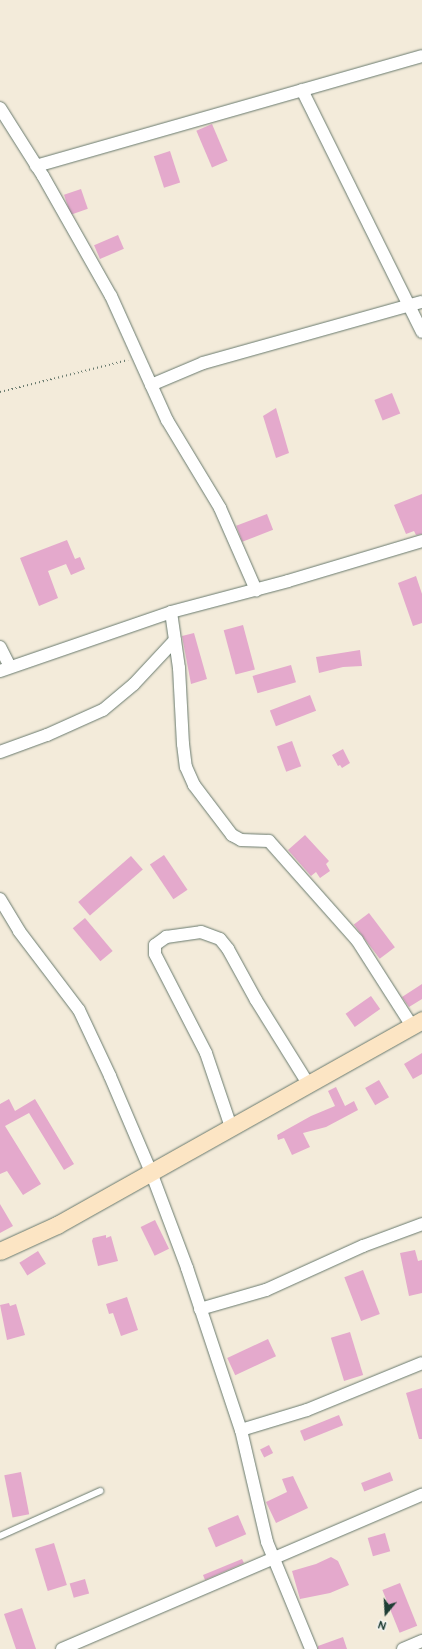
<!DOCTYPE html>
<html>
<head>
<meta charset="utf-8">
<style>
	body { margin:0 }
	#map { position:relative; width:422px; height:1649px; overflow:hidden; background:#f3ebda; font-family:"Balsamiq Sans",sans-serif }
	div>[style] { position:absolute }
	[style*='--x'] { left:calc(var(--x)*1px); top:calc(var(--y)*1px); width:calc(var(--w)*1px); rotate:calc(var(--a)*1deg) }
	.building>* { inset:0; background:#e4a9cc; transform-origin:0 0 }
	.path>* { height:2px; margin-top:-1px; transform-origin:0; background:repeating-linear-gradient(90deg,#697a6e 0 1px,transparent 0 4px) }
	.roads { filter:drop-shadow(0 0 1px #697a6e) drop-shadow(0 0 1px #697a6e) }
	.lane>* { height:6px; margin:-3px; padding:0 3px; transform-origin:3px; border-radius:3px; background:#fff }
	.street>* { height:12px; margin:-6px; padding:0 6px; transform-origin:6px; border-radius:6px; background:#fff }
	.secondary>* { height:17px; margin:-8.5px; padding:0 8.5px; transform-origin:8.5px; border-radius:8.5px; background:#fce5c4 }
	span { translate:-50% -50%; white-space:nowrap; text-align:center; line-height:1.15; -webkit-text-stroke:3px #f6f6f2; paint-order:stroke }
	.north { position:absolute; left:366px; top:1593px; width:40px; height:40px; -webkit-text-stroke:3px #f6f6f2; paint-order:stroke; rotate:198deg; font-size:11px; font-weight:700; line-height:16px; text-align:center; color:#1f3d34 }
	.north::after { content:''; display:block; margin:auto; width:14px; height:18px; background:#1f3d34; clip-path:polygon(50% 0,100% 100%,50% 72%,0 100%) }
</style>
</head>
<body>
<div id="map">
	<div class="building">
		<div style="left:212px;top:124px;width:40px;height:17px;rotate:67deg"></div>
		<div style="left:170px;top:151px;width:33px;height:17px;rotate:72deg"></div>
		<div style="left:81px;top:189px;width:21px;height:18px;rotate:71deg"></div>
		<div style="left:118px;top:235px;width:15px;height:26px;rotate:67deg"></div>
		<div style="left:392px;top:393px;width:22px;height:19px;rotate:68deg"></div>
		<div style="clip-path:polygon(276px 408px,289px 453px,276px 458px,263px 416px)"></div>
		<div style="clip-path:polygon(422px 494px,422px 534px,416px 535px,414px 531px,406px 534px,394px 505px)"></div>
		<div style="left:267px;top:514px;width:17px;height:33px;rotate:69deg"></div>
		<div style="clip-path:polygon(67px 540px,75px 559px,80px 557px,85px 569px,71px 575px,66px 564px,48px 571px,58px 598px,39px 606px,20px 558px)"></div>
		<div style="clip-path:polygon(416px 576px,422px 594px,422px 623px,413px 626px,398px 583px)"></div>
		<div style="left:243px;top:625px;width:46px;height:20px;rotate:75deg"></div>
		<div style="clip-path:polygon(194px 633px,207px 679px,191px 684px,182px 636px)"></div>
		<div style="clip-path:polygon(360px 650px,362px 666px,343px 667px,319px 673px,316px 657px)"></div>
		<div style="left:291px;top:665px;width:18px;height:40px;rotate:74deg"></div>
		<div style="left:310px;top:695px;width:17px;height:43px;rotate:69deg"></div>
		<div style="left:292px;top:741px;width:27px;height:16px;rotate:70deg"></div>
		<div style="clip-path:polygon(343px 749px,350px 763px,342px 768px,340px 765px,338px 766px,332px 755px)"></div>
		<div style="clip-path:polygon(305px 835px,329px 861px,326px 864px,330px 871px,320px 878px,316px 872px,311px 876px,288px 850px)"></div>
		<div style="left:164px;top:855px;width:42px;height:17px;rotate:56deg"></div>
		<div style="left:131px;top:856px;width:18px;height:70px;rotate:49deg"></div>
		<div style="left:369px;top:913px;width:43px;height:19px;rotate:53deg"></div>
		<div style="left:85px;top:918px;width:43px;height:16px;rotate:50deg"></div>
		<div style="clip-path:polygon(422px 984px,422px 999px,409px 1007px,402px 997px)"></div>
		<div style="left:371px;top:996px;width:16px;height:31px;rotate:55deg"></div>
		<div style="clip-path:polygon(422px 1053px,422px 1074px,413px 1079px,404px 1064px)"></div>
		<div style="left:379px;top:1080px;width:20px;height:16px;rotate:60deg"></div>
		<div style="clip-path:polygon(336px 1087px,345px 1106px,354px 1101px,358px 1110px,326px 1127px,303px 1133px,310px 1147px,292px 1155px,284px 1138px,278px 1140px,277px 1135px,311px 1116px,335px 1106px,328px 1091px)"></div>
		<div style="clip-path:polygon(9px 1099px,15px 1111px,35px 1099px,74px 1164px,64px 1170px,29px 1113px,5px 1126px,41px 1184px,23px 1195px,7px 1171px,0 1174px,0 1104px)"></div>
		<div style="clip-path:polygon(0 1204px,13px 1226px,0 1233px)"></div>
		<div style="left:155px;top:1220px;width:32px;height:16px;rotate:64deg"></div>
		<div style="clip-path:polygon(106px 1235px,106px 1238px,111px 1236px,118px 1261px,98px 1266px,92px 1241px,93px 1238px)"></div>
		<div style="clip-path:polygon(415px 1250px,418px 1261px,422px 1260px,422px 1293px,409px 1296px,400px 1253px)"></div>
		<div style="left:38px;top:1251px;width:15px;height:22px;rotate:58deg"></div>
		<div style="left:363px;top:1270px;width:47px;height:20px;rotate:69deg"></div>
		<div style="clip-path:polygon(127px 1297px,138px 1330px,121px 1336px,113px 1313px,109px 1314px,106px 1304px)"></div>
		<div style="clip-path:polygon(9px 1303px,10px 1306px,16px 1304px,25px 1335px,7px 1340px,0 1305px)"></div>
		<div style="left:350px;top:1332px;width:45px;height:20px;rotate:73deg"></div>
		<div style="left:268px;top:1339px;width:19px;height:45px;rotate:65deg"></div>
		<div style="clip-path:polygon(422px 1388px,422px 1439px,419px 1439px,406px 1393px)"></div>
		<div style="left:339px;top:1415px;width:11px;height:42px;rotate:68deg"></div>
		<div style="left:269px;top:1445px;width:9px;height:10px;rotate:63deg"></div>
		<div style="left:21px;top:1472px;width:43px;height:17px;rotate:79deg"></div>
		<div style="left:390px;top:1472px;width:9px;height:31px;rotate:69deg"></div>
		<div style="clip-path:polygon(293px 1476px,308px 1508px,276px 1523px,266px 1502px,287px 1492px,282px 1479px)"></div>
		<div style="left:238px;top:1515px;width:21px;height:33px;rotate:67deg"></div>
		<div style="left:385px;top:1533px;width:19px;height:18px;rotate:74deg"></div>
		<div style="left:54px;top:1543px;width:44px;height:20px;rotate:73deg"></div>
		<div style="clip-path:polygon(331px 1557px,338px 1561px,349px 1585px,330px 1593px,300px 1599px,292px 1571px,316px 1564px)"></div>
		<div style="clip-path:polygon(242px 1559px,244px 1563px,205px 1580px,203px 1575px)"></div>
		<div style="left:85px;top:1579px;width:15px;height:16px;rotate:74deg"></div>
		<div style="left:400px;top:1583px;width:46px;height:19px;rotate:68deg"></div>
		<div style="clip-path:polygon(22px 1608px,36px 1649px,16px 1649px,4px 1614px)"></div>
		<div style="clip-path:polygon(343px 1637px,347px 1649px,318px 1649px,318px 1646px)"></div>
	</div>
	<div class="path">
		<div style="--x:0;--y:392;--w:132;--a:-14"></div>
	</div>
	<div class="roads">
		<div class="lane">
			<div style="--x:0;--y:1536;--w:110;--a:-24.2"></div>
		</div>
		<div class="street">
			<div style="--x:302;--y:90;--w:270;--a:63.6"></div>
			<div style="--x:0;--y:108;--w:80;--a:57.7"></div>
			<div style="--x:43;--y:176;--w:138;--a:60.5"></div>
			<div style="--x:111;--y:296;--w:136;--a:65.7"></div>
			<div style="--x:167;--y:420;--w:103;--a:58.9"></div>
			<div style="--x:220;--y:508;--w:90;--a:66.3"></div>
			<div style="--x:36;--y:166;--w:401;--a:-15.9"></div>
			<div style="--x:151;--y:385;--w:56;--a:-22.9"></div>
			<div style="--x:203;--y:363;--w:227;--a:-15.6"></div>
			<div style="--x:171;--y:612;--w:57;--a:81.9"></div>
			<div style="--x:179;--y:668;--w:76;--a:87"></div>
			<div style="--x:183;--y:744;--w:23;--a:83"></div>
			<div style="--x:186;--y:767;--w:20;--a:66"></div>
			<div style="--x:194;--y:785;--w:63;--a:52.8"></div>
			<div style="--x:232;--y:835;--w:10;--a:29"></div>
			<div style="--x:241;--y:840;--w:28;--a:2"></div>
			<div style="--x:269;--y:841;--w:132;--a:48.4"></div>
			<div style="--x:357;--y:940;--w:102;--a:57.4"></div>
			<div style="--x:0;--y:647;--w:22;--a:63"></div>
			<div style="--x:0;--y:671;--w:181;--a:-19"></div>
			<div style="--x:171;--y:612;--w:121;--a:-14.8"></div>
			<div style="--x:288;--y:581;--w:140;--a:-16.6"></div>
			<div style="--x:0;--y:752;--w:50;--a:-19.9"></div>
			<div style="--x:47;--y:735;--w:61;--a:-24.1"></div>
			<div style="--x:103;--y:710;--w:40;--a:-40"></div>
			<div style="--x:134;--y:684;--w:60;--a:-47"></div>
			<div style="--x:0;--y:899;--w:37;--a:59"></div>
			<div style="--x:19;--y:931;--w:99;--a:52.8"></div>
			<div style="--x:79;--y:1010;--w:73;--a:64.8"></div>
			<div style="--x:110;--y:1076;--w:104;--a:66.9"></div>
			<div style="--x:151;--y:1172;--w:103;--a:69.4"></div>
			<div style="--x:187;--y:1268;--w:171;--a:71.6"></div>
			<div style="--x:241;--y:1430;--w:115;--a:76.9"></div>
			<div style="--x:267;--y:1542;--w:116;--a:67.6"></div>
			<div style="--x:231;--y:1127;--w:78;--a:-108.7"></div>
			<div style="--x:206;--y:1053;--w:111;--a:-117.3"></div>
			<div style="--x:155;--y:954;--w:9;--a:-90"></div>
			<div style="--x:155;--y:945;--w:14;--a:-36"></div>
			<div style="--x:166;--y:937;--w:35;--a:-8"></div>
			<div style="--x:201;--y:932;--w:20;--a:20"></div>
			<div style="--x:220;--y:939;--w:13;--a:51"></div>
			<div style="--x:228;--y:949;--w:58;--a:61.2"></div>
			<div style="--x:256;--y:1000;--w:100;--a:58.1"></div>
			<div style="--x:200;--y:1309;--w:69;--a:-16.1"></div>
			<div style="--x:266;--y:1290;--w:107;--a:-24.4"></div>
			<div style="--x:363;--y:1246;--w:63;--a:-20.4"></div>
			<div style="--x:241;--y:1430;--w:69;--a:-16.9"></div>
			<div style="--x:307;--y:1410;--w:124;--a:-22.2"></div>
			<div style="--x:62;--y:1649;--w:392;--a:-23.2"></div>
			<div style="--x:403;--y:1649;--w:21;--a:-23"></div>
		</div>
		<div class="secondary">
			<div style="--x:0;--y:1251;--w:63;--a:-24.5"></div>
			<div style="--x:57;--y:1225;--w:419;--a:-29.3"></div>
		</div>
	</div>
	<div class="north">N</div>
</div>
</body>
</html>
